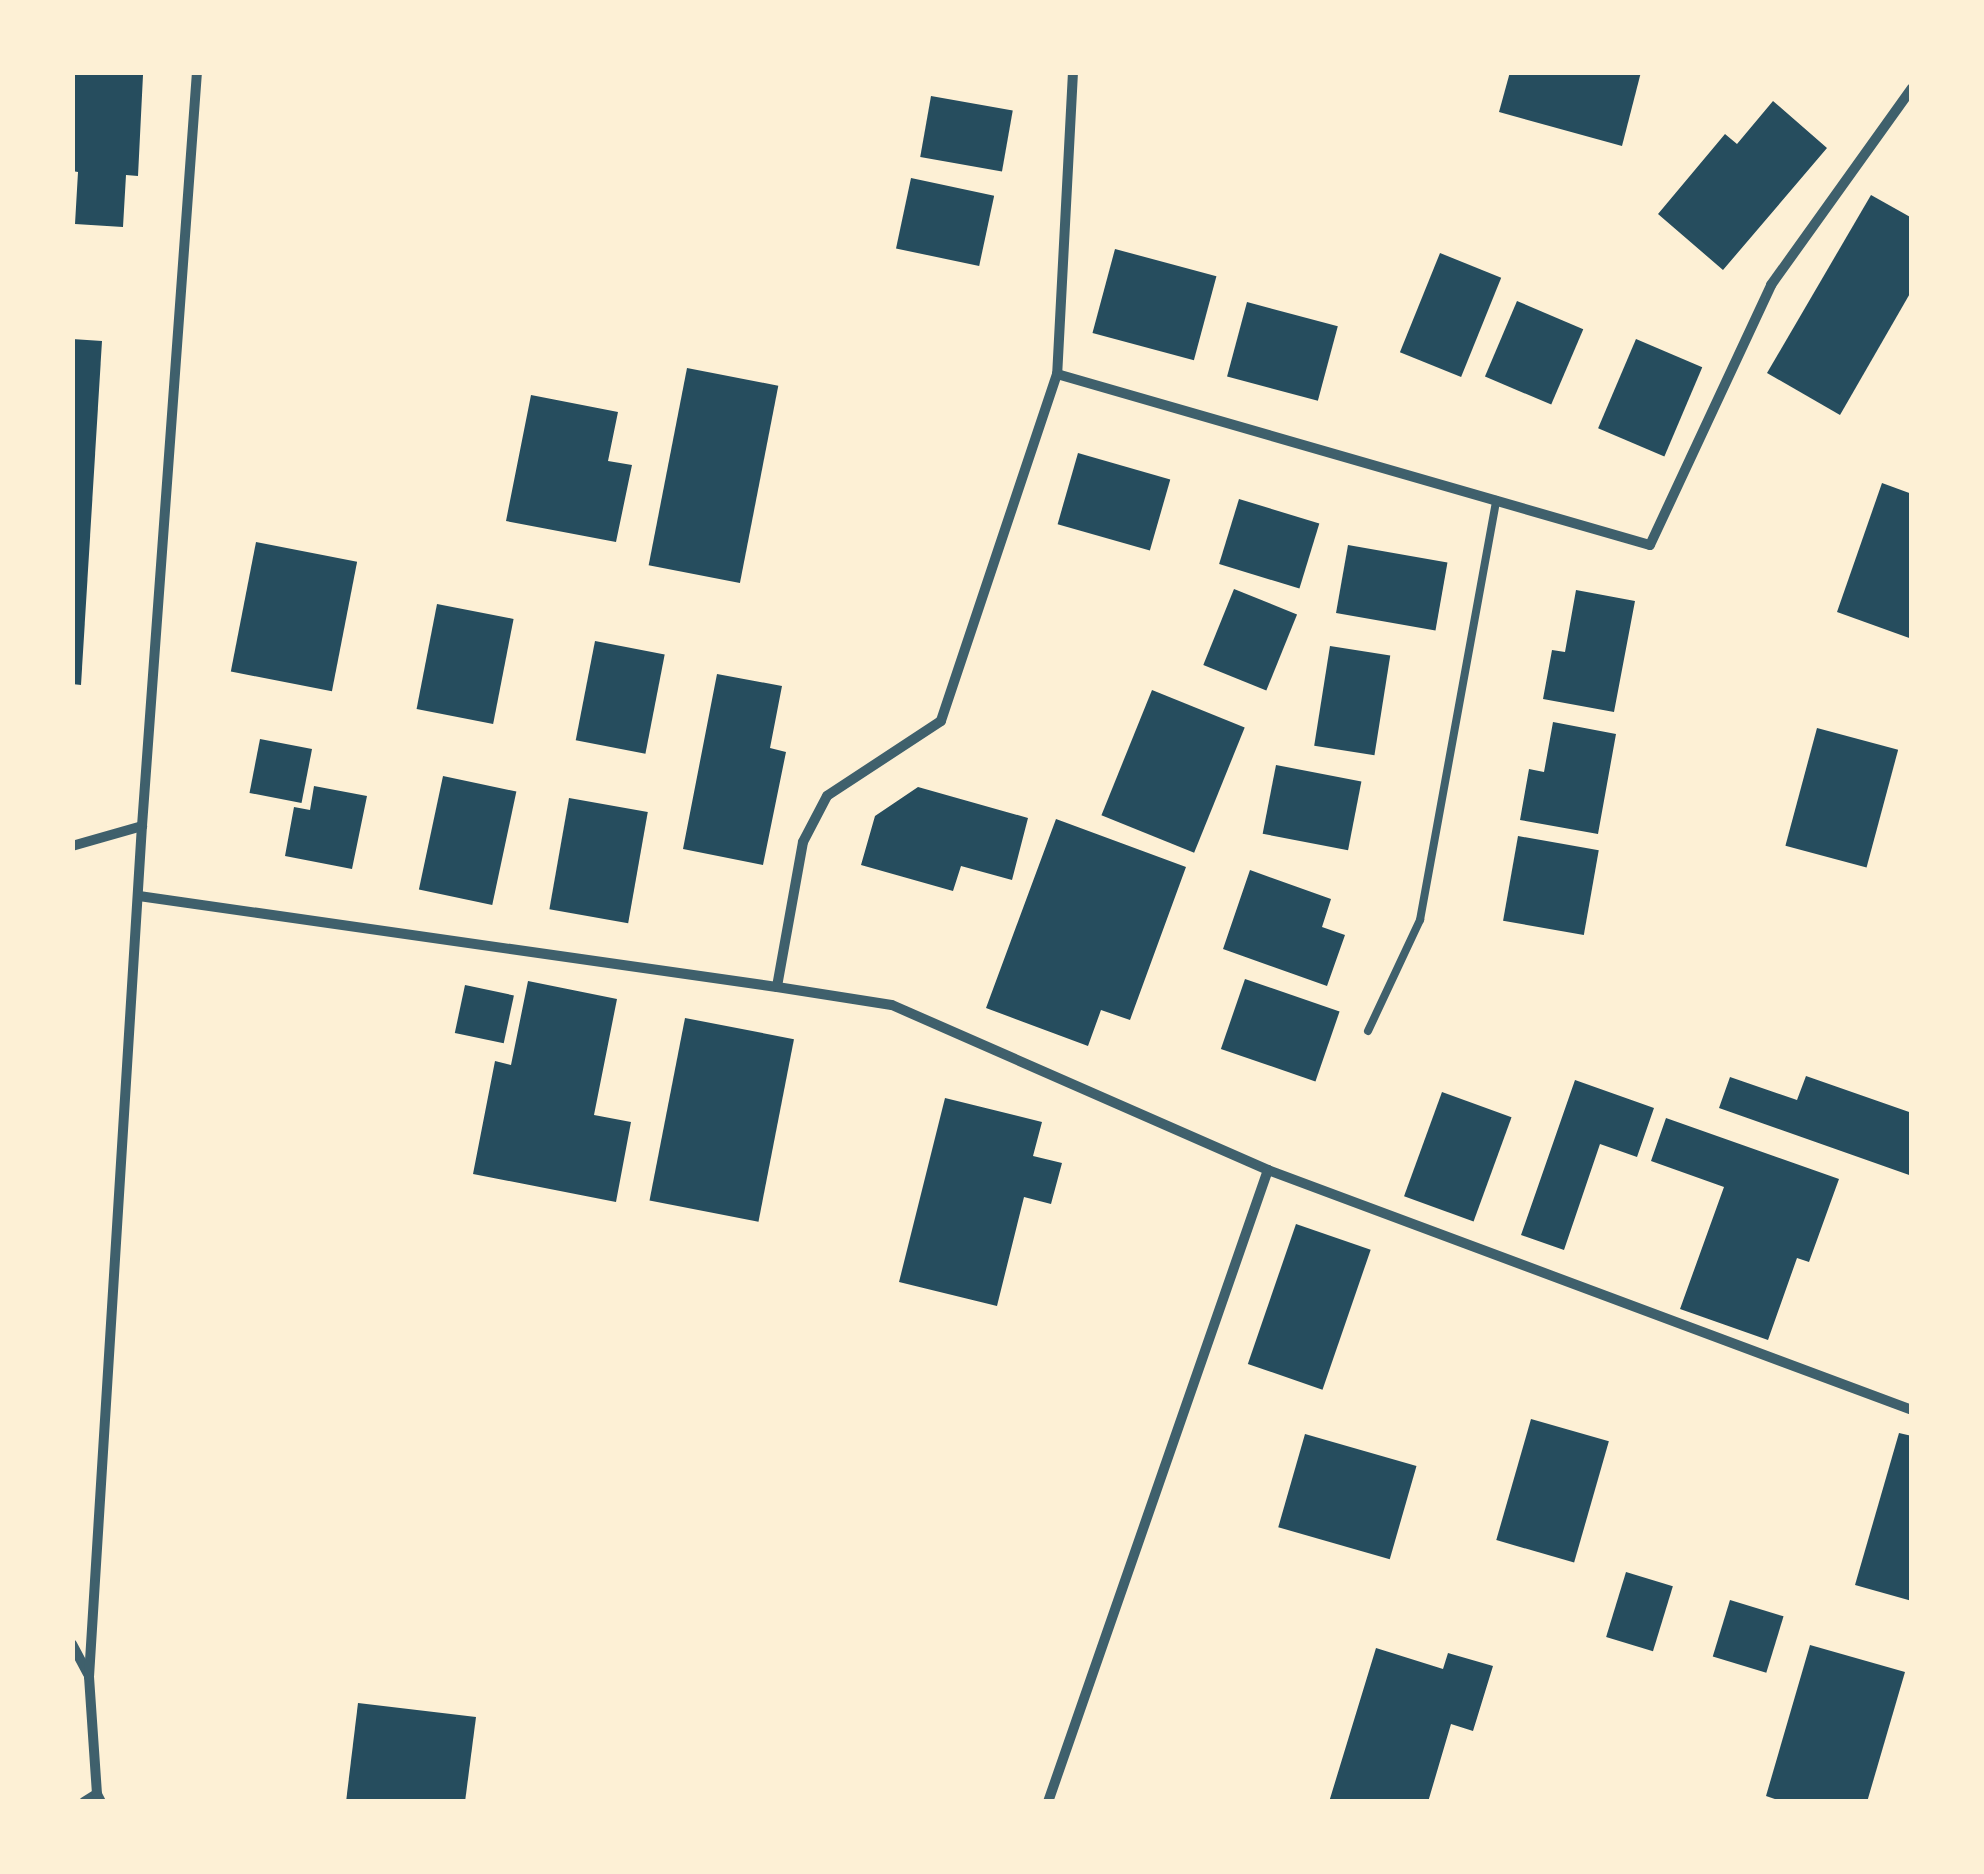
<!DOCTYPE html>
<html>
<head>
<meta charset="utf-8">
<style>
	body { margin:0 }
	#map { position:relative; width:1984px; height:1874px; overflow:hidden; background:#fdf0d5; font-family:"Fira Sans Condensed",sans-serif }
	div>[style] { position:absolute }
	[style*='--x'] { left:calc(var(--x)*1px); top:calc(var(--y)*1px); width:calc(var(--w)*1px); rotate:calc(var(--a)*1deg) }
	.building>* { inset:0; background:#264d5e; transform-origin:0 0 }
	.service>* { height:8px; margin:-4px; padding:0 4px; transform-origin:4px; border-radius:4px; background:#3f606c }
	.minor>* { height:10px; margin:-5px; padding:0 5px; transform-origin:5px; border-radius:5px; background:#3f606c }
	span { translate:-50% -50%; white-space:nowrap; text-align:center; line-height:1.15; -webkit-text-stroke:10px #fdf0d5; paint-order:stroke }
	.frame { position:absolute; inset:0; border:75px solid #fdf0d5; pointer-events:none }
</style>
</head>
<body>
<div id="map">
	<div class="building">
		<div style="clip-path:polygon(72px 72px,143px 75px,138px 176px,126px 175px,123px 227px,75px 224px,78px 172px,72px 171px)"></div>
		<div style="clip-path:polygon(1510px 72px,1641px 72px,1622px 146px,1499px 112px)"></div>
		<div style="left:931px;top:96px;width:83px;height:62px;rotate:10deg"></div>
		<div style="clip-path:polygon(1773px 101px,1827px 148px,1723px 270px,1658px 214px,1725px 134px,1737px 144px)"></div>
		<div style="left:911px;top:178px;width:85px;height:72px;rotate:12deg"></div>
		<div style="clip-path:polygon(1871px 195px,1912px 218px,1912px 290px,1840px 415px,1767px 373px)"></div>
		<div style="left:1115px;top:249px;width:105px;height:87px;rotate:15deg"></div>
		<div style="left:1440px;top:253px;width:66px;height:107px;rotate:22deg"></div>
		<div style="left:1517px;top:301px;width:72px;height:82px;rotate:23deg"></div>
		<div style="left:1247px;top:302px;width:94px;height:77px;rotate:15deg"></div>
		<div style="clip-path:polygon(72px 339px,102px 341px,81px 685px,72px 684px)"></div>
		<div style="left:1636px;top:339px;width:72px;height:97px;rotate:23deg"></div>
		<div style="left:687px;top:368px;width:93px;height:201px;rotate:11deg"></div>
		<div style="clip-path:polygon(531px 395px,618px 412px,608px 461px,632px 465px,616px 542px,506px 521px)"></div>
		<div style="left:1078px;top:453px;width:96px;height:74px;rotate:16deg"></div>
		<div style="clip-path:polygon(1882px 483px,1912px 494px,1912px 639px,1837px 612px)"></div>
		<div style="left:1239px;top:499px;width:84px;height:68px;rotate:17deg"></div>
		<div style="left:256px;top:542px;width:103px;height:132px;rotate:11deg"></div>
		<div style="left:1348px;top:545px;width:101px;height:69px;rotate:10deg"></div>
		<div style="left:1234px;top:589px;width:68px;height:82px;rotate:22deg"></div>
		<div style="clip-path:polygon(1576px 590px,1635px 601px,1614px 712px,1543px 699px,1552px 650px,1565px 652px)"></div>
		<div style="left:437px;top:604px;width:78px;height:107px;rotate:11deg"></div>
		<div style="left:595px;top:641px;width:71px;height:101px;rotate:11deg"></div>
		<div style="left:1330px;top:646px;width:61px;height:101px;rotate:9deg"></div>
		<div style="clip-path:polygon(717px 674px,782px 686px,770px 748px,786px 752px,763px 865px,683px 849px)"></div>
		<div style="left:1152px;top:690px;width:100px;height:135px;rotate:22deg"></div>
		<div style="clip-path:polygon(1553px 722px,1616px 734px,1598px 834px,1520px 820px,1529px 769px,1544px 772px)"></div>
		<div style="left:1817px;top:728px;width:84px;height:122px;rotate:15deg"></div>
		<div style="left:260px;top:739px;width:53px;height:55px;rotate:11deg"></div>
		<div style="left:1276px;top:765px;width:87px;height:70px;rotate:11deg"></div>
		<div style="left:443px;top:776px;width:75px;height:116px;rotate:12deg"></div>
		<div style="clip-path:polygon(314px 786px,367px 796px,352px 869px,285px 856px,294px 807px,310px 810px)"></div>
		<div style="clip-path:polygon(918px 787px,1028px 818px,1012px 880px,961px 866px,953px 891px,861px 865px,875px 816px)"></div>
		<div style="left:569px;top:798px;width:80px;height:113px;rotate:10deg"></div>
		<div style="clip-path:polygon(1056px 819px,1186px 867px,1130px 1020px,1101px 1010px,1088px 1046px,986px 1008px)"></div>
		<div style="left:1518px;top:836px;width:82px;height:86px;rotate:10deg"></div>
		<div style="clip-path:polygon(1250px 870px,1331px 899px,1322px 927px,1345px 935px,1327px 986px,1223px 949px)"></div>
		<div style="left:1245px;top:979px;width:100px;height:74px;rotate:19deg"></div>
		<div style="clip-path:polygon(528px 981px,617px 999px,594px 1115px,631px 1122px,616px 1202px,473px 1174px,495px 1061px,511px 1065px)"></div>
		<div style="left:465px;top:985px;width:50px;height:49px;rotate:12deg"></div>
		<div style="left:685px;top:1018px;width:111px;height:186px;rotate:11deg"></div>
		<div style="clip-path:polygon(1806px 1076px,1912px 1113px,1912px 1176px,1719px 1108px,1730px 1077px,1797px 1100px)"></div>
		<div style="clip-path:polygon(1575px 1080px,1654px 1108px,1637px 1157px,1600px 1144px,1564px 1250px,1521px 1235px)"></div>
		<div style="left:1442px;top:1092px;width:74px;height:111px;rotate:20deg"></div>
		<div style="clip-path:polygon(945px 1098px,1042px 1122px,1033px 1156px,1062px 1163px,1051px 1204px,1024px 1197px,997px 1306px,899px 1282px)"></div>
		<div style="clip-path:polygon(1666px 1118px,1839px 1179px,1809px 1262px,1797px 1258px,1768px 1340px,1680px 1309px,1724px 1187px,1651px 1161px)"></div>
		<div style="left:1296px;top:1224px;width:79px;height:148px;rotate:19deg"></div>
		<div style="left:1531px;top:1419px;width:81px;height:126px;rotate:16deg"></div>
		<div style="clip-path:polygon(1899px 1433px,1912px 1436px,1912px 1601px,1855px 1585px)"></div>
		<div style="left:1305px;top:1434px;width:116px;height:97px;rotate:16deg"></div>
		<div style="left:1626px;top:1572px;width:49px;height:68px;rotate:17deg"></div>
		<div style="left:1730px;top:1600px;width:56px;height:59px;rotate:17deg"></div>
		<div style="clip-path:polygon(1810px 1645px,1905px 1672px,1867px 1802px,1784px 1802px,1766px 1796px)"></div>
		<div style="clip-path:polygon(1376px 1648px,1443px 1669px,1448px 1653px,1493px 1666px,1473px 1731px,1451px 1724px,1428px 1802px,1329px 1802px)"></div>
		<div style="clip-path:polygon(358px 1703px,476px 1717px,465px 1802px,346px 1802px)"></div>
	</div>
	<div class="service">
		<div style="--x:1368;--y:1031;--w:123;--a:-64.9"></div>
		<div style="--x:1420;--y:920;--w:427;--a:-79.7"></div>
	</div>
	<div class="minor">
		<div style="--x:1073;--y:72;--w:302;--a:93"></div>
		<div style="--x:1057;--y:374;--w:366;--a:108.5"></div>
		<div style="--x:941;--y:721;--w:136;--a:146.7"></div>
		<div style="--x:827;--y:796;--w:52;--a:117.6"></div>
		<div style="--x:803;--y:842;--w:147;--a:100.2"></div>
		<div style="--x:777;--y:987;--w:116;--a:8.9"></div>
		<div style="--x:892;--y:1005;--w:411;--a:23.7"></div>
		<div style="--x:1268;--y:1170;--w:687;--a:20.44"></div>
		<div style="--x:1057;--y:374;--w:617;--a:16.09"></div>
		<div style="--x:1650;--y:545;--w:287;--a:-65"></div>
		<div style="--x:1771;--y:285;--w:242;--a:-54.4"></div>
		<div style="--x:72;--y:846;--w:73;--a:-15.9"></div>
		<div style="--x:139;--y:896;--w:644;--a:8.12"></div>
		<div style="--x:72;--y:1644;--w:34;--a:62"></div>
		<div style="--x:84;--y:1802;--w:15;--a:-32"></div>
		<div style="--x:101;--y:1802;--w:9;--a:-117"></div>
		<div style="--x:97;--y:1794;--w:117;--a:-93.9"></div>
		<div style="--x:89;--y:1677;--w:853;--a:-86.44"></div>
		<div style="--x:142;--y:826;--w:756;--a:-85.83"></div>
		<div style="--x:1048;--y:1802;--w:669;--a:-70.81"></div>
	</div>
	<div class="frame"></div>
</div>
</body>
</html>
